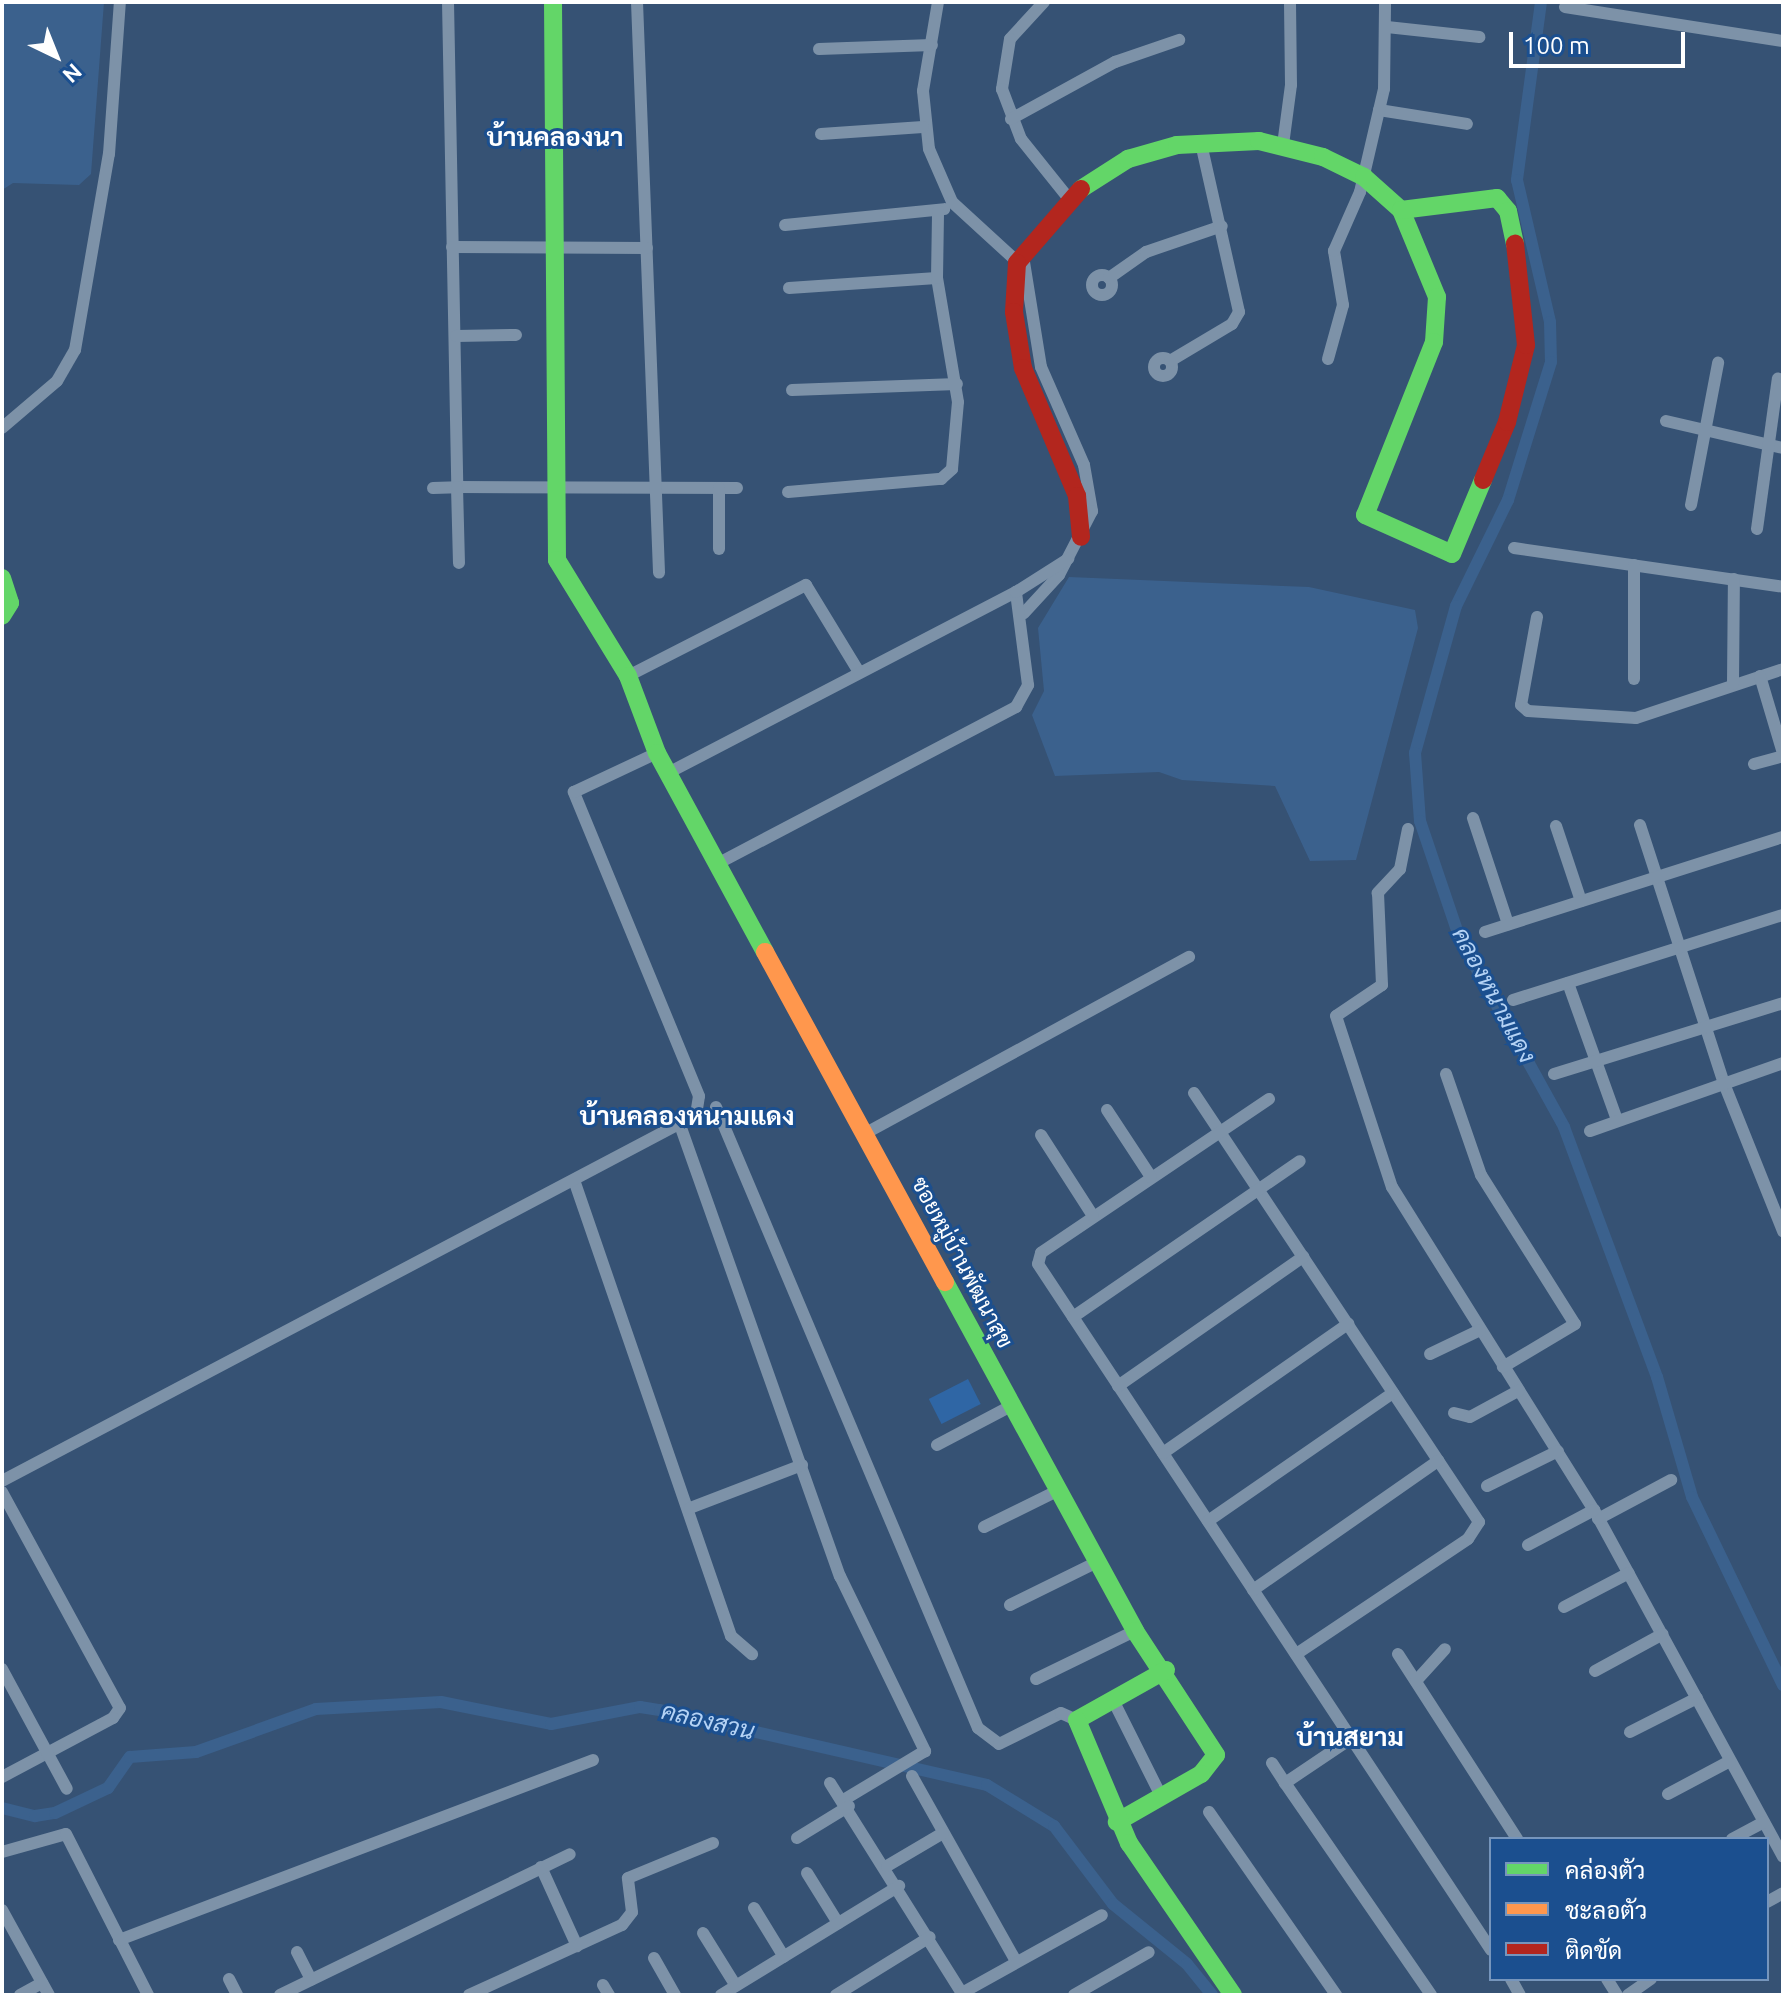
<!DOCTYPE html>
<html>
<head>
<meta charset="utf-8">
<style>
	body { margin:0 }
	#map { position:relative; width:1785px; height:1997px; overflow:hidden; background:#365274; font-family:Ubuntu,Sarabun,sans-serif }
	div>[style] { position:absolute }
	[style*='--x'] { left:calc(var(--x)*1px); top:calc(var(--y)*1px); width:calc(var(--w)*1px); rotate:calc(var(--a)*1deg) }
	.green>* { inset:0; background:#2f66a5; transform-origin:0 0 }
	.water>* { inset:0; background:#3b618d }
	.canal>* { height:12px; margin:-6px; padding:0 6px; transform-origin:6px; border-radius:6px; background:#3b618d }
	.street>* { height:12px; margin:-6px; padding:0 6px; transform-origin:6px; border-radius:6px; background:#7d92a8 }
	.street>.ring { margin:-6px; padding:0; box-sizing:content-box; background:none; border:12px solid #7d92a8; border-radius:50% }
	.fast>* { height:18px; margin:-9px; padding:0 9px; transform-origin:9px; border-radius:9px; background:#63d668 }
	.slow>* { height:18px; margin:-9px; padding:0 9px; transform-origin:9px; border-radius:9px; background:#ff974d }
	.jam>* { height:18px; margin:-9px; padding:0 9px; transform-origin:9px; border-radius:9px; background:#b3261e }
	span { translate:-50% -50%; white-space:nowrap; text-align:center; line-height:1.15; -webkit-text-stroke:6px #1b4f8f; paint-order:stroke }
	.street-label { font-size:22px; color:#fff }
	.water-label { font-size:24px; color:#b5d3f5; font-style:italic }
	.quarter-label { font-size:26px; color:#fff; font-weight:700 }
	.frame { position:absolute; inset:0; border:4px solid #fff; pointer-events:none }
	.legend { position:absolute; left:1489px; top:1837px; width:280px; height:144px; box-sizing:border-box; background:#1b4f8f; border:2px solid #7695bc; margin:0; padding:10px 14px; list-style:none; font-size:24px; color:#fff }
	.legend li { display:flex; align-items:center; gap:16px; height:40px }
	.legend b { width:40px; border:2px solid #7695bc }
	.north { position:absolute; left:16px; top:16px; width:80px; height:80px; -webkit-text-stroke:6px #1b4f8f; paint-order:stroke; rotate:137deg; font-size:22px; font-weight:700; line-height:32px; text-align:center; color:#fff }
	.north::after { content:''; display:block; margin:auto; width:28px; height:36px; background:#fff; clip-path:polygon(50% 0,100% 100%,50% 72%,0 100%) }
	.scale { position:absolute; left:1509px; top:32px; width:176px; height:36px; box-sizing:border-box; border:4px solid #fff; border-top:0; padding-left:10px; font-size:24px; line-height:28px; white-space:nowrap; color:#fff; -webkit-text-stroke:6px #1b4f8f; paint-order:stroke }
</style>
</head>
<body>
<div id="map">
	<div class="green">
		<div style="left:968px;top:1379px;width:28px;height:44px;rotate:63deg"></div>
	</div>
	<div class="water">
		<div style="clip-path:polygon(2px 2px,104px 2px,91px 174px,79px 185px,13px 183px,2px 190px)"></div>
		<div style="clip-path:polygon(1069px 577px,1309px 587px,1415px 610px,1418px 628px,1356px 860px,1310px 861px,1275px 786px,1182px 780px,1159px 772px,1055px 776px,1032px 715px,1044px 691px,1038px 628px)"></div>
	</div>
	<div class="canal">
		<div style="--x:1541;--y:2;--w:180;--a:97.7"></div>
		<div style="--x:1517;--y:180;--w:146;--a:76.9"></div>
		<div style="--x:1550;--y:322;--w:40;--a:88.6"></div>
		<div style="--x:1551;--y:362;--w:145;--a:107.3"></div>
		<div style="--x:1508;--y:500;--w:118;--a:116.1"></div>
		<div style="--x:1456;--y:606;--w:153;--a:105.6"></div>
		<div style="--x:1415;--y:753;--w:68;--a:85.8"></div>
		<div style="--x:1420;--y:821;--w:125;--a:71.3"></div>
		<div style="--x:1460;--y:939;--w:215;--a:61"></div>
		<div style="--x:1564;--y:1127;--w:267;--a:69.6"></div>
		<div style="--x:1657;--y:1377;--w:125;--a:73.7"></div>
		<div style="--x:1692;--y:1497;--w:209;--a:64.2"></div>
		<div style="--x:2;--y:1808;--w:34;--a:14"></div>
		<div style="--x:35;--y:1816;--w:20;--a:-9"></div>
		<div style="--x:55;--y:1813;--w:59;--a:-25.3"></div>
		<div style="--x:108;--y:1788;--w:38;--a:-55"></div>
		<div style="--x:130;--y:1757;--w:66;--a:-4.3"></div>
		<div style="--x:196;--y:1752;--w:127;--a:-19.7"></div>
		<div style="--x:316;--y:1709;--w:125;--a:-3.2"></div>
		<div style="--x:441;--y:1702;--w:112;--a:11.3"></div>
		<div style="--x:551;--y:1724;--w:91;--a:-10.8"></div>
		<div style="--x:640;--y:1707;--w:20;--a:9"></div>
		<div style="--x:660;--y:1710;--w:335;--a:12.9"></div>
		<div style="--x:987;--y:1785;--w:79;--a:31.5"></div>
		<div style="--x:1054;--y:1826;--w:98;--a:52.9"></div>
		<div style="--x:1113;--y:1904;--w:95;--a:39"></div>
		<div style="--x:1187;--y:1964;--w:40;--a:51"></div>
	</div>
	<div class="street">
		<div style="--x:448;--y:2;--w:485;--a:88.9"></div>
		<div style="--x:457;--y:487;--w:280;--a:0.2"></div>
		<div style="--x:637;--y:2;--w:571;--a:87.79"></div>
		<div style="--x:938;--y:2;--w:90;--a:99.6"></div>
		<div style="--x:923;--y:91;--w:58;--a:84.1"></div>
		<div style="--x:929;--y:149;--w:58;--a:66.5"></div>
		<div style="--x:952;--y:202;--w:96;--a:42.5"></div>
		<div style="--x:1044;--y:2;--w:50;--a:132.6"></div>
		<div style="--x:1010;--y:39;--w:51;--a:99.1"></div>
		<div style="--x:1002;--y:89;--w:53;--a:69.2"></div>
		<div style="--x:1021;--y:139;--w:77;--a:51.3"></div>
		<div style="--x:1565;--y:7;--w:221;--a:8.9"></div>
		<div style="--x:1387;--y:27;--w:93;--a:6.2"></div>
		<div style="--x:819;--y:49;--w:113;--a:-2"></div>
		<div style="--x:1379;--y:110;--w:89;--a:9"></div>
		<div style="--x:1011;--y:119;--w:119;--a:-28.7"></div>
		<div style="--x:1115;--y:62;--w:68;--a:-19"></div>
		<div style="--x:821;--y:134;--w:102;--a:-3.9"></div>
		<div style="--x:1283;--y:145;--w:61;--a:-82.4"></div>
		<div style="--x:1291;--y:85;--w:83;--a:-90.7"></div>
		<div style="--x:785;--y:225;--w:160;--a:-5.7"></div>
		<div style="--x:452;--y:247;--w:195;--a:0.3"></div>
		<div style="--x:1023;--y:256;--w:112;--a:80.8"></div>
		<div style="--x:1041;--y:367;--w:107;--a:66.3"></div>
		<div style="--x:1084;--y:465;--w:47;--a:80.1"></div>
		<div style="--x:1092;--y:511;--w:72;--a:117.3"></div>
		<div style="--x:1059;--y:575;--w:52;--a:132.6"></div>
		<div class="ring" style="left:1092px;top:275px;width:8px;height:8px"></div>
		<div style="--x:1109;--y:278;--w:45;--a:-35.1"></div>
		<div style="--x:1146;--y:252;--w:80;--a:-18.9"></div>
		<div style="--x:789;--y:288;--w:148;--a:-3.9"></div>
		<div style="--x:456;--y:336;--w:60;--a:-1"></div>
		<div class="ring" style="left:1154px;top:358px;width:6px;height:6px"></div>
		<div style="--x:1328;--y:359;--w:56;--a:-74.5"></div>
		<div style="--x:1343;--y:305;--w:55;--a:-99.5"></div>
		<div style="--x:1334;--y:251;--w:64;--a:-66.2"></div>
		<div style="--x:1360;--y:192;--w:106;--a:-76.9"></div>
		<div style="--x:1384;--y:89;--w:87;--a:-89.3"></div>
		<div style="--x:1170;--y:361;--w:72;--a:-30.8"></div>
		<div style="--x:1232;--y:324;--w:14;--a:-60"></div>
		<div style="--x:1239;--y:312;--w:173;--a:-102.7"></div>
		<div style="--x:792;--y:390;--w:165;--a:-2.1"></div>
		<div style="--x:1666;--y:421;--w:120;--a:13"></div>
		<div style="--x:2;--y:428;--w:72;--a:-40.5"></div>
		<div style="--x:57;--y:381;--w:36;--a:-60"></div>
		<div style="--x:75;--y:350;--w:199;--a:-80.2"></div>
		<div style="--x:109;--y:154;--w:152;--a:-85.9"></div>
		<div style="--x:433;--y:488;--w:24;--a:-2"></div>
		<div style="--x:457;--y:487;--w:76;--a:88.5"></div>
		<div style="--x:788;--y:492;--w:154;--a:-4.9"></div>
		<div style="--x:941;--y:479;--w:15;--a:-42"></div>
		<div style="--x:952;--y:469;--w:67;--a:-84.9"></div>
		<div style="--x:958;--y:402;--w:126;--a:-99.6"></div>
		<div style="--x:937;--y:278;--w:67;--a:-89.1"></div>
		<div style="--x:1691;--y:505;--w:145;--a:-79.2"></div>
		<div style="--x:1757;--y:529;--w:152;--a:-82.1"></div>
		<div style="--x:1514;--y:548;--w:272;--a:8.2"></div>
		<div style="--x:719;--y:549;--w:61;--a:-90"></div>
		<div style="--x:1634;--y:565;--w:114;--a:90"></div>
		<div style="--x:1537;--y:617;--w:89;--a:100.3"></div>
		<div style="--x:1521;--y:705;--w:9;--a:41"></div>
		<div style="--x:1528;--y:711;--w:108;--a:3.7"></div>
		<div style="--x:1636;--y:718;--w:155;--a:-18.4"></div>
		<div style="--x:628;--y:676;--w:200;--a:-27.1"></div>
		<div style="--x:806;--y:585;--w:102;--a:58.7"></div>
		<div style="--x:1760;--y:676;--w:80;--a:73.4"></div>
		<div style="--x:1733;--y:684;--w:105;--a:-89.5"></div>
		<div style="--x:1754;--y:764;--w:30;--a:-15"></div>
		<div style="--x:668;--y:773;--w:392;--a:-27.5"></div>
		<div style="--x:1473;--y:818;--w:112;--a:71.7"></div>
		<div style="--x:1640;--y:825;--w:269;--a:72"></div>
		<div style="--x:1723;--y:1081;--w:162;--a:68.2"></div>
		<div style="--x:1556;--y:826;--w:79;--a:71.6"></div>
		<div style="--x:1408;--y:829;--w:41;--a:101.3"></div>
		<div style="--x:1400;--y:869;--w:33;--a:133"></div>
		<div style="--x:1378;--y:893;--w:92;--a:87.5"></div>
		<div style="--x:1382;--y:985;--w:55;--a:146"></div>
		<div style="--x:1336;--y:1016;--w:180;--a:71.9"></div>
		<div style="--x:1392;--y:1187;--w:381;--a:58"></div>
		<div style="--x:1594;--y:1510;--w:395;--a:61.4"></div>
		<div style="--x:717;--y:864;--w:338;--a:-27.7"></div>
		<div style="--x:1016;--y:707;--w:25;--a:-61"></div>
		<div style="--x:1028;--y:685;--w:94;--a:-97.4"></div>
		<div style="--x:1016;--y:592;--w:62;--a:-32.4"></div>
		<div style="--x:1485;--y:932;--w:313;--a:-17.7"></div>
		<div style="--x:1568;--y:983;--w:145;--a:70.3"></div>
		<div style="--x:1513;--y:1000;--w:283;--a:-17.5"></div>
		<div style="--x:1446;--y:1074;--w:107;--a:70.9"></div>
		<div style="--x:1481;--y:1175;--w:176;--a:57.8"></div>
		<div style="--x:1575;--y:1324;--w:84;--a:149.2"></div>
		<div style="--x:1554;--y:1074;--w:240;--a:-17.2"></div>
		<div style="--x:1194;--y:1093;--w:515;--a:56.4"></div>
		<div style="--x:1479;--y:1522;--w:20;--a:123"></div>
		<div style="--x:1468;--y:1539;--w:207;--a:146.2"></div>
		<div style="--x:1269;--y:1099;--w:275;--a:146"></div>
		<div style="--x:1041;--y:1253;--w:11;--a:105"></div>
		<div style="--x:1038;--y:1264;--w:822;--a:56.56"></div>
		<div style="--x:716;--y:1107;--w:674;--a:67.13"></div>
		<div style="--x:978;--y:1728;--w:26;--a:37"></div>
		<div style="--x:999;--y:1744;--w:69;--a:-26.6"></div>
		<div style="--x:1061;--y:1713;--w:17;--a:24"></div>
		<div style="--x:1107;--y:1110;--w:80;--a:56.7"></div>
		<div style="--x:680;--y:1125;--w:479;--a:70.5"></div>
		<div style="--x:840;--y:1576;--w:195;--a:64.1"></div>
		<div style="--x:925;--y:1751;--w:93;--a:149"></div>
		<div style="--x:1590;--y:1131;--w:205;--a:-19.4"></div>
		<div style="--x:866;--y:1133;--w:368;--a:-28.6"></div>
		<div style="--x:1041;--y:1135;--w:96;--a:57.3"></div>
		<div style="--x:574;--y:1180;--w:482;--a:71"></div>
		<div style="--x:731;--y:1636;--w:28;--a:41"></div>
		<div style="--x:1073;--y:1317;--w:275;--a:-34.5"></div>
		<div style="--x:1430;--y:1354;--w:55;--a:-25.6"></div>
		<div style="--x:1118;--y:1386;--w:226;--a:-34.9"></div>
		<div style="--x:1454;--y:1413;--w:16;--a:14"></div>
		<div style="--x:1470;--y:1417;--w:55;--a:-28.4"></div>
		<div style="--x:937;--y:1445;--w:86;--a:-27.8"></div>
		<div style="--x:1163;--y:1453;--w:226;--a:-34.9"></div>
		<div style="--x:2;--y:1481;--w:785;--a:-27.81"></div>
		<div style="--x:696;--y:1115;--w:19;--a:-81"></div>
		<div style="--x:699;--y:1096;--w:329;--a:-112.4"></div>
		<div style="--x:574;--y:792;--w:92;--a:-25.2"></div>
		<div style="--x:1487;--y:1486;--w:79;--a:-26.2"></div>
		<div style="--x:2;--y:1492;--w:246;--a:61.4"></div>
		<div style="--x:120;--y:1708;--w:12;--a:125"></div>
		<div style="--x:113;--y:1718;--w:126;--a:152"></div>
		<div style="--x:690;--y:1508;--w:120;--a:-21"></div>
		<div style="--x:1598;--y:1519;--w:83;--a:-28.1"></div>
		<div style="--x:1208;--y:1521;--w:225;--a:-34.7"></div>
		<div style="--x:984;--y:1527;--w:84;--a:-26.3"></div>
		<div style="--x:1528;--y:1545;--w:75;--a:-27.9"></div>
		<div style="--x:1253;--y:1590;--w:226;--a:-34.9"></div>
		<div style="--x:1010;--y:1605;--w:97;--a:-26.3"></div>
		<div style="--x:1564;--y:1607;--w:73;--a:-27.6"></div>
		<div style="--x:1398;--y:1654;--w:220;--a:57.2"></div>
		<div style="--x:2;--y:1669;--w:136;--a:61.6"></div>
		<div style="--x:1595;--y:1671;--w:77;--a:-28.6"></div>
		<div style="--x:1036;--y:1679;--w:110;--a:-25.9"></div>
		<div style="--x:1416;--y:1681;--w:43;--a:-47.8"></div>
		<div style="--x:1113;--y:1700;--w:110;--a:63.4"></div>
		<div style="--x:1630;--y:1732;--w:75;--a:-26.9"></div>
		<div style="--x:1352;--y:1738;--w:81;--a:146.1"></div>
		<div style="--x:1285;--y:1783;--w:257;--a:55.4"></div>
		<div style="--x:1272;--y:1763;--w:24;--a:57"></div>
		<div style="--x:912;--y:1776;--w:212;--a:60.7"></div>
		<div style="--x:830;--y:1783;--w:250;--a:57.9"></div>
		<div style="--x:1668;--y:1794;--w:70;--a:-28"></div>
		<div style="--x:1209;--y:1812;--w:223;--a:55.2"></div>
		<div style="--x:797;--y:1838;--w:61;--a:-31.6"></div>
		<div style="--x:1732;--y:1839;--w:36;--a:-28"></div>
		<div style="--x:2;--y:1852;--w:66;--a:-15.7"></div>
		<div style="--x:66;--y:1834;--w:181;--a:63"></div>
		<div style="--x:887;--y:1866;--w:65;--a:-30.5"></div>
		<div style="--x:541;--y:1867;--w:87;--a:65.5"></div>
		<div style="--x:807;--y:1873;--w:59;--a:58.2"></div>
		<div style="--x:1767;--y:1902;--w:18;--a:-29"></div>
		<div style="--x:754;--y:1908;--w:57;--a:58.5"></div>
		<div style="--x:2;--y:1910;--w:97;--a:61.1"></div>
		<div style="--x:703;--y:1933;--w:62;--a:58.1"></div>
		<div style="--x:119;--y:1940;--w:507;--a:-20.79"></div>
		<div style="--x:297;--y:1952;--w:31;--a:63"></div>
		<div style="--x:654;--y:1958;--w:43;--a:60.4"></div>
		<div style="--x:229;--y:1979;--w:18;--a:63"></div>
		<div style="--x:1511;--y:1979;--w:18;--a:61"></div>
		<div style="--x:1607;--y:1979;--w:19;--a:58"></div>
		<div style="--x:603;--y:1985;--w:12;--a:59"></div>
		<div style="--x:962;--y:1993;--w:160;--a:-29.1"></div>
		<div style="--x:20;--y:1995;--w:25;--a:-29"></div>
		<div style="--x:280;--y:1995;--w:322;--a:-25.9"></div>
		<div style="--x:469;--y:1995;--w:168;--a:-24.6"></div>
		<div style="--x:622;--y:1925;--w:16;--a:-52"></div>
		<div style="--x:632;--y:1912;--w:34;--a:-97"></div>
		<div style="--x:628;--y:1878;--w:92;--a:-22.4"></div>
		<div style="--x:721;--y:1995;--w:209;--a:-31.5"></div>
		<div style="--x:836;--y:1995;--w:110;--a:-31.7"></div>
		<div style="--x:1074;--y:1995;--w:86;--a:-29.8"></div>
		<div style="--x:1628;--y:1995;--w:28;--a:-35"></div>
	</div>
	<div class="fast">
		<div style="--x:553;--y:2;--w:558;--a:89.59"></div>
		<div style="--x:557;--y:560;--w:136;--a:58.5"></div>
		<div style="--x:628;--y:676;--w:82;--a:69.4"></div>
		<div style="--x:657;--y:753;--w:226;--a:61.5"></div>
		<div style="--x:1081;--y:189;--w:56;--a:-32.6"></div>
		<div style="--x:1128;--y:159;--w:51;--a:-15.9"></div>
		<div style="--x:1177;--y:145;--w:82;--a:-2.8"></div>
		<div style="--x:1259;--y:141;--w:66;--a:14"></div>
		<div style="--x:1323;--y:157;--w:46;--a:26"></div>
		<div style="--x:1364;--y:177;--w:50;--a:41.7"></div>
		<div style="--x:1401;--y:210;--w:94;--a:67.5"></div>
		<div style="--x:1437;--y:297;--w:45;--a:93.8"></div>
		<div style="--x:1434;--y:342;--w:186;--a:111.7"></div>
		<div style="--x:1365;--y:515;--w:95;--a:24.1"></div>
		<div style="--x:1452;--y:554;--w:80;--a:-67.3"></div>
		<div style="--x:1401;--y:210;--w:97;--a:-7.1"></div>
		<div style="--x:1497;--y:198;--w:17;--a:50"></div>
		<div style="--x:1508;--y:211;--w:34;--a:78"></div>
		<div style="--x:2;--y:578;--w:26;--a:72"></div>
		<div style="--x:10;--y:603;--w:15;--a:122"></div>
		<div style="--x:945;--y:1282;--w:397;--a:61.4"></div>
		<div style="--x:1135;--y:1631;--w:148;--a:56.8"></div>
		<div style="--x:1216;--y:1755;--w:24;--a:128"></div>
		<div style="--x:1201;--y:1774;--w:97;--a:150.3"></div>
		<div style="--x:1166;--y:1670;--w:102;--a:150.7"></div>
		<div style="--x:1077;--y:1720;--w:134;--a:67.1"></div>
		<div style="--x:1129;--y:1843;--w:184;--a:55.6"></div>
	</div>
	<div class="slow">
		<div style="--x:765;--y:952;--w:376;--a:61.4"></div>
	</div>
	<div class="jam">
		<div style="--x:1081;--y:189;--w:98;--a:130.9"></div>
		<div style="--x:1017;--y:263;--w:49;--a:93.5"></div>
		<div style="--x:1014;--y:312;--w:57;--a:80.9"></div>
		<div style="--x:1023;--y:368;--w:139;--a:67.1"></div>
		<div style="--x:1077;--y:496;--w:41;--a:84.4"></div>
		<div style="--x:1483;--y:480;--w:63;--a:-67.5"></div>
		<div style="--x:1507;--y:422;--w:79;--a:-76.1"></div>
		<div style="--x:1526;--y:345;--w:102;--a:-96.2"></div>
	</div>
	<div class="street-label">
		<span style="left:963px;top:1262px;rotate:62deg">ซอยหมู่บ้านพัฒนาสุข</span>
	</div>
	<div class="water-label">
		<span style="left:1494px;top:995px;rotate:62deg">คลองหนามแดง</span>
		<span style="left:708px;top:1721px;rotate:13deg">คลองสวน</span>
	</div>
	<div class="quarter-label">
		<span style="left:555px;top:137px">บ้านคลองนา</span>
		<span style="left:687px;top:1116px">บ้านคลองหนามแดง</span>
		<span style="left:1350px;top:1737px">บ้านสยาม</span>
	</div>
	<div class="frame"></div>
	<ul class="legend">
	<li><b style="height:10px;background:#63d668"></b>คล่องตัว</li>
	<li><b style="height:10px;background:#ff974d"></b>ชะลอตัว</li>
	<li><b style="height:10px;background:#b3261e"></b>ติดขัด</li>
	</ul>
	<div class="north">N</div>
	<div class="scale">100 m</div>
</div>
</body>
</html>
